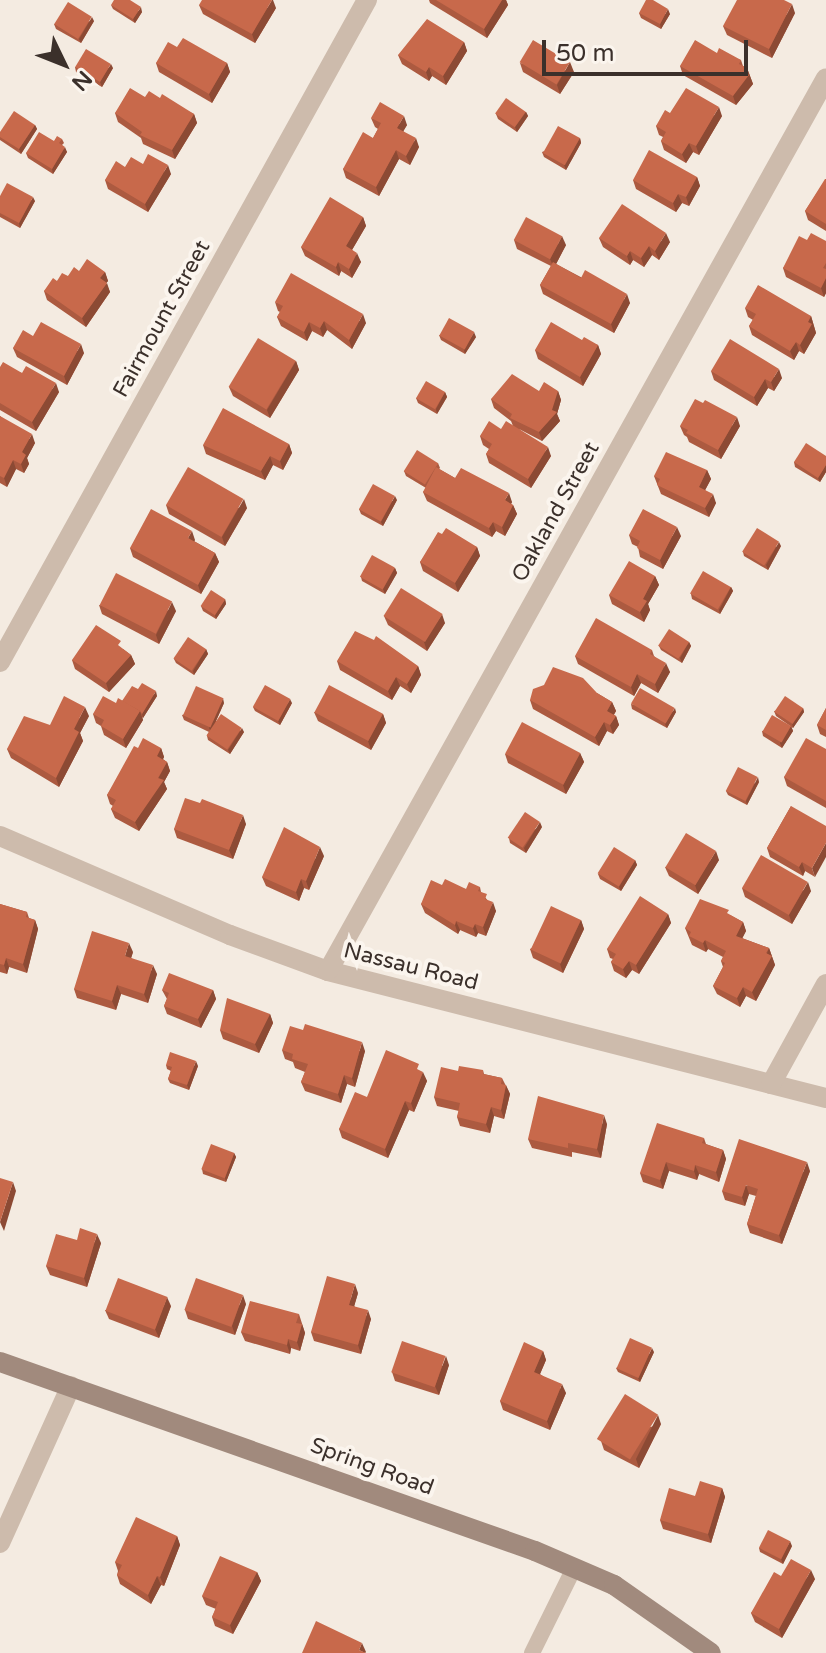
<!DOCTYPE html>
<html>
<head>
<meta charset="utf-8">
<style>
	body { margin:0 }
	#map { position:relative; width:826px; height:1653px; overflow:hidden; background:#f4ebe1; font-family:"Varela Round",sans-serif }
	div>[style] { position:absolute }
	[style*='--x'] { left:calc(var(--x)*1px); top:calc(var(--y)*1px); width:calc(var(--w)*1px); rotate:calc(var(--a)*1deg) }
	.lane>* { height:16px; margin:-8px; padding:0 8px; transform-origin:8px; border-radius:8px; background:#cdbbac }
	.street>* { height:20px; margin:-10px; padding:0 10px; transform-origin:10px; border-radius:10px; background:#cdbbac }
	.secondary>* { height:20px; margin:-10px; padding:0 10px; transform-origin:10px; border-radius:10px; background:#a18a7d }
	.wall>* { inset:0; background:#ac5a40 }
	.shaded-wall>* { inset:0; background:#8c4a34 }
	.building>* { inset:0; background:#c8694b; transform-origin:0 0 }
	span { translate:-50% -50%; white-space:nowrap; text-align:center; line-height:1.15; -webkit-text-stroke:8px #fbf5ee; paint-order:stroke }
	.street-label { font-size:22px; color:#3b302b }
	.north { position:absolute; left:24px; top:24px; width:80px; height:80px; -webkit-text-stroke:6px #fbf5ee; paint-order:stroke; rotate:133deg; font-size:22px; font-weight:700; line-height:32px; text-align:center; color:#3b302b }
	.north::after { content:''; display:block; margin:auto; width:28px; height:36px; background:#3b302b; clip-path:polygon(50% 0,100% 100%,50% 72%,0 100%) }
	.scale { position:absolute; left:542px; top:40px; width:206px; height:36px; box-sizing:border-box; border:4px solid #3b302b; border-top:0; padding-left:10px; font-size:24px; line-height:28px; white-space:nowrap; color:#3b302b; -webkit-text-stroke:6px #fbf5ee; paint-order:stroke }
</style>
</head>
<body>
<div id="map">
	<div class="lane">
		<div style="--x:532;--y:1653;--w:95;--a:-63.7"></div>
	</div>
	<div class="street">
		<div style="--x:0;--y:662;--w:757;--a:-61"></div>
		<div style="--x:0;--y:836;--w:250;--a:23.3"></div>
		<div style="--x:230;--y:935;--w:104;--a:20.2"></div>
		<div style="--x:328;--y:971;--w:514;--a:14.31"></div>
		<div style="--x:328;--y:971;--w:1022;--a:-60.85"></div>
		<div style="--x:771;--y:1084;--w:114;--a:-61.2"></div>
		<div style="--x:0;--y:1543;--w:172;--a:-65.7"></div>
	</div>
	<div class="secondary">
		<div style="--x:0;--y:1362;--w:567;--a:19.46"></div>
		<div style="--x:535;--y:1551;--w:86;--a:23.3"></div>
		<div style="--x:614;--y:1585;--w:118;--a:35"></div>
	</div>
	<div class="wall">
		<div style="clip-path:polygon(429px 0,506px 0,508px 5px,487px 38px,430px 3px)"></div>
		<div style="clip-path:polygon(111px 5px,142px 12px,135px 23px,113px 9px)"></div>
		<div style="clip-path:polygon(199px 5px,276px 8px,255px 43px,203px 14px)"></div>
		<div style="clip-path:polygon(639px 13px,670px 14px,661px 29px,641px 18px)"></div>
		<div style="clip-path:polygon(795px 13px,772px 58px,727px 35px,723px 26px)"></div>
		<div style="clip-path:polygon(94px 21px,81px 43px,56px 29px,54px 24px)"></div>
		<div style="clip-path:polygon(464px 42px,467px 51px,446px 85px,432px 76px,429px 81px,402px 64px,398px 55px)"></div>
		<div style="clip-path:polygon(177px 47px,227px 63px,230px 72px,212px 103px,159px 72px,156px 63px)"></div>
		<div style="clip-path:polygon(717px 53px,741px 60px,743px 66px,747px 68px,753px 84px,736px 105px,683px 75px,680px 66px)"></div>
		<div style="clip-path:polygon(520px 63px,574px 72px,560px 94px,523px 72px)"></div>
		<div style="clip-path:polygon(75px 67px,113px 68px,102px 87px,76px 72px)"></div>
		<div style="clip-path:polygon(145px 97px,160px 98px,194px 114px,197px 123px,175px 159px,143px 144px,141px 138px,118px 122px,115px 113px)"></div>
		<div style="clip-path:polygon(526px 112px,528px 116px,517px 132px,498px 119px,496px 114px)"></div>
		<div style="clip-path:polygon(670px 113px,722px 116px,699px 155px,693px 152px,686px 163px,664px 150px,661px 141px,663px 137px,659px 135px,656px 126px)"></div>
		<div style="clip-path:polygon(371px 118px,407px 125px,403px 131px,419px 147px,410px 165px,399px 159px,379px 196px,346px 178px,343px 169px,373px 138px,378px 129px,375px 127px)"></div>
		<div style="clip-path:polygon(35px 125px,37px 129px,21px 154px,0 140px,0 132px)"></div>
		<div style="clip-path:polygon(580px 138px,581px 143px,566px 170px,544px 157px,542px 152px)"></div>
		<div style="clip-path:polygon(62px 139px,64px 143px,62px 145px,67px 152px,53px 174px,28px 158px,26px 153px,54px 141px)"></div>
		<div style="clip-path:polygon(143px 164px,171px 174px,148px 212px,108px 189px,105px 180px,125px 167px)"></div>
		<div style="clip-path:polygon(697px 177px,700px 186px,689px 206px,682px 203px,676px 212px,636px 189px,633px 180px)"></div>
		<div style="clip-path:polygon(826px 179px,826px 231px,808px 220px,805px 211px)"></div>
		<div style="clip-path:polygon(0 196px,35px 201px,20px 228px,0 217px)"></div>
		<div style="clip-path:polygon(363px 217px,366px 226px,352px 250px,361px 262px,352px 278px,341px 271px,339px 276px,305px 256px,301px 247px)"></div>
		<div style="clip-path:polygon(599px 238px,670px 242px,659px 260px,652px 255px,644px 267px,633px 260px,630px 265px,603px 247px)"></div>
		<div style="clip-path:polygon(514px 240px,566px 245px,556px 264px,630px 303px,614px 333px,543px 294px,540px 285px,551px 266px,517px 249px)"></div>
		<div style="clip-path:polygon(807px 240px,826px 241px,826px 293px,824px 297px,786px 277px,783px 268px)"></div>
		<div style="clip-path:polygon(79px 271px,105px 272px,108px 281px,106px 283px,110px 292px,86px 327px,47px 300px,44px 291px,57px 281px)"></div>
		<div style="clip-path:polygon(275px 302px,366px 323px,352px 349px,327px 330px,323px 337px,312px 331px,307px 341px,281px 326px,277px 317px,280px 312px,278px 311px)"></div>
		<div style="clip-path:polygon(745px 308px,811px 316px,816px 333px,804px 354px,799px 351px,794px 360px,752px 335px,749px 326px,753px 320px,748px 317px)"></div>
		<div style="clip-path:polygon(439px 335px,476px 337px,465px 354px,441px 340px)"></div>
		<div style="clip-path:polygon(33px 336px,84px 353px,67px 385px,17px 357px,13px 348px)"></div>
		<div style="clip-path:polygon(582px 340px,598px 345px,601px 354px,583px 386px,538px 359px,535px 350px)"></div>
		<div style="clip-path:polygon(296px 361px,299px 370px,270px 418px,233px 396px,229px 387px)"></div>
		<div style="clip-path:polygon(0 367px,22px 373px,59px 392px,36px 431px,0 410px)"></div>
		<div style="clip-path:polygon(711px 371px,782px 378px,774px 391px,768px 388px,757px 406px,714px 380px)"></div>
		<div style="clip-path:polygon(539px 391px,558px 391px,561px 400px,557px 414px,560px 421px,542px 441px,519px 429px,551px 456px,531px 488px,489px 463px,486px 454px,489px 449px,483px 445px,480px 436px,513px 426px,511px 421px,494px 408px,491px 399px)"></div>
		<div style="clip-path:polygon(445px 392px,447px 397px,437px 414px,418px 403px,416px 398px)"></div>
		<div style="clip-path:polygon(0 416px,35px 443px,27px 458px,29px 464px,24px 473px,16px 469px,7px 487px,0 483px)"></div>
		<div style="clip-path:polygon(680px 426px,740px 426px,721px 459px,689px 442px,687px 437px,684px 435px)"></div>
		<div style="clip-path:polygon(289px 444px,292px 453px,283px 470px,273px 465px,265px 480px,206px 454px,203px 445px)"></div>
		<div style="clip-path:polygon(826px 456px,826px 472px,820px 482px,795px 467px,794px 462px)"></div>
		<div style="clip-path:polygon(438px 463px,440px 468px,439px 469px,455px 478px,512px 502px,511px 504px,513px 505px,517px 514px,505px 536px,496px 531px,492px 537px,427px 501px,423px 492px,426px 488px,406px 476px,404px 471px)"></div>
		<div style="clip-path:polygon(707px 470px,711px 479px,705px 490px,716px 503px,709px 517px,661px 494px,654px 476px)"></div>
		<div style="clip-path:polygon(397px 500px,383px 526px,361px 514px,359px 509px)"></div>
		<div style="clip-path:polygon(166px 505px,247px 508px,225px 546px,169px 514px)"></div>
		<div style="clip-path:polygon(442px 534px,477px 547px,480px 556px,458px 592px,423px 571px,420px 562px)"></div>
		<div style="clip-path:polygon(629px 535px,681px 536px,663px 569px,640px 557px,638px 547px,632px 544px)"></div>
		<div style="clip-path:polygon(195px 540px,194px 541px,215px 553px,219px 562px,201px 594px,133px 557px,130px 548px)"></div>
		<div style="clip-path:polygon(781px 546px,768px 570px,744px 556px,743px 552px)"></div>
		<div style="clip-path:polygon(395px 568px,397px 573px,385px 594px,362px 581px,361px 577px)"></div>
		<div style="clip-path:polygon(655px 576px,659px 585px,648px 604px,650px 610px,644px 622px,612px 604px,609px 595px)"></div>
		<div style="clip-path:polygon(731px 587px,733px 591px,720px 614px,692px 599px,691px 594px)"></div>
		<div style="clip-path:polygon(225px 599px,226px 604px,216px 619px,203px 611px,201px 606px)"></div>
		<div style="clip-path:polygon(99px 605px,176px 611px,159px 644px,102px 614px)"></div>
		<div style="clip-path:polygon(384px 616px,445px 623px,427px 651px,388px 625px)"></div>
		<div style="clip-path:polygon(689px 642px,691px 646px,682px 663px,661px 650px,659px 646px)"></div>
		<div style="clip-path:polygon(123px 649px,131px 655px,135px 664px,109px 692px,75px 669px,72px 660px)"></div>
		<div style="clip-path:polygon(206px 649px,208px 654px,194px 675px,176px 663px,174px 659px)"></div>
		<div style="clip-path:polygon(652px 650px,654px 656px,670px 672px,658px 693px,641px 683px,634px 696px,578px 664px,575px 656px)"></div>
		<div style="clip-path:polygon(337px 661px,418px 666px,421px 675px,411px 693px,400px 686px,392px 700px,340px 670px)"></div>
		<div style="clip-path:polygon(138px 689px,157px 696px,143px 718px,142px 717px,143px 720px,126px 748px,104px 735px,101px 726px,96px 723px,93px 714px,122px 701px)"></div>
		<div style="clip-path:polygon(597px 693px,612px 702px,616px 711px,614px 715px,616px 716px,619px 725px,613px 734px,607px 731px,599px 746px,533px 709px,530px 700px)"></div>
		<div style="clip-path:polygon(224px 703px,216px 721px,244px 732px,230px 754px,208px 740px,207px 736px,209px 732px,184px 720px,182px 715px)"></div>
		<div style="clip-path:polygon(292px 703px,280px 725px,255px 711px,253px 707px)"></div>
		<div style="clip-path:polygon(631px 704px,676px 712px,667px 728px,632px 709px)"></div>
		<div style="clip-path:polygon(803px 708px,804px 712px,793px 728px,776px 716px,774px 711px)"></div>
		<div style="clip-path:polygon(826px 708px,826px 737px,820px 734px,817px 725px)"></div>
		<div style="clip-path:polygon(314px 712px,383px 714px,386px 723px,371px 750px,318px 721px)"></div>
		<div style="clip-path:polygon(89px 716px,80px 733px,83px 741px,59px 787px,11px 758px,7px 749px,50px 725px)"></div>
		<div style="clip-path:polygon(791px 726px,793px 731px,782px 748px,763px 736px,762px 731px)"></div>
		<div style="clip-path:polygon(138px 748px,161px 748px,164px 757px,163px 759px,167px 762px,170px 771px,164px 782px,167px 789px,139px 831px,115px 818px,111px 809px,113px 806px,110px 804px,107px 795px)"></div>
		<div style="clip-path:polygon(826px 749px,826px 808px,787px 786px,784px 777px)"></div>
		<div style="clip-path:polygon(580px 753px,584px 762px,566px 794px,508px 763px,505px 754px)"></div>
		<div style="clip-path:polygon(759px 782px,747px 805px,728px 795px,726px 791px)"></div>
		<div style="clip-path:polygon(200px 803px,246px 824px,233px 859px,177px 838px,174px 829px)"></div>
		<div style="clip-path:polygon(791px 806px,815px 877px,805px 871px,803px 876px,770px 857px,767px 848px)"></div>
		<div style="clip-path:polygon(542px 827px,526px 853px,510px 843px,509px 838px)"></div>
		<div style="clip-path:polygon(324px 856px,309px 890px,304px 888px,299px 901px,266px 886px,262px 877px)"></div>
		<div style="clip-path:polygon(635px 860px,637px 865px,621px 891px,600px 879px,598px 874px)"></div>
		<div style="clip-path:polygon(719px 860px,698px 894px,669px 876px,665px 867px)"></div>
		<div style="clip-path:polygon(442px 885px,466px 889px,480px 887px,481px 892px,496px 911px,486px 936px,478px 933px,476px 937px,460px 930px,458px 934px,425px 913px,421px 904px)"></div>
		<div style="clip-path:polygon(742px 888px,811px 891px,792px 924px,745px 897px)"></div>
		<div style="clip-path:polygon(0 904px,27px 912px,29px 918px,35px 920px,38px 929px,27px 973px,9px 967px,7px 974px,0 972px)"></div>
		<div style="clip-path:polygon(668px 914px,671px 923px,639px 974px,632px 970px,626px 978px,614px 971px,611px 962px,613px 959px,610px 958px,607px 949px)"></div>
		<div style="clip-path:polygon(730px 915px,743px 922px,746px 931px,742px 938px,769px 948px,775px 965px,756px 1001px,746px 996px,740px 1007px,717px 994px,713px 986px,723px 967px,721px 961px,723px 957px,708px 949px,706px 952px,692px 945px,685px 928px)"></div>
		<div style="clip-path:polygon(581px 920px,584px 929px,563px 973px,533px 958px,530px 949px)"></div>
		<div style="clip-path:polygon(133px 952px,131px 958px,157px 974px,148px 1003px,121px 994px,116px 1010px,77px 998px,74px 989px)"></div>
		<div style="clip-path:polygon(162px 990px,213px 990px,216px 999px,201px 1028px,167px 1014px,164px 1006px,167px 999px)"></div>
		<div style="clip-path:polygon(270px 1014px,273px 1023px,259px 1053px,223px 1039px,220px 1030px)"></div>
		<div style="clip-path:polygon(282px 1050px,365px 1051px,355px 1087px,347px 1084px,341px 1103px,305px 1091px,301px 1082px,305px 1072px,295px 1068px,293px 1062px,285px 1059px)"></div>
		<div style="clip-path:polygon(166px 1065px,198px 1066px,189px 1090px,170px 1083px,168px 1079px,171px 1071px,167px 1069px)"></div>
		<div style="clip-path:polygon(483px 1070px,484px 1074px,502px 1078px,510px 1094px,504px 1119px,494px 1116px,490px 1133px,460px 1126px,457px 1117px,459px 1111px,437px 1106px,434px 1097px,458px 1071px)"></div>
		<div style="clip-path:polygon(422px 1072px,427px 1081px,414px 1112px,409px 1110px,388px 1158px,342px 1138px,339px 1129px,367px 1097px)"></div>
		<div style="clip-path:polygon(607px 1124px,601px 1158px,572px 1152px,572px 1157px,532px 1148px,528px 1139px)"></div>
		<div style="clip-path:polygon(704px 1138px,706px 1144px,723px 1150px,726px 1159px,719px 1182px,699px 1174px,697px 1180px,669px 1171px,663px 1189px,643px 1182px,640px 1173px)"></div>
		<div style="clip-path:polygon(234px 1153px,236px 1157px,226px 1182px,203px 1174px,202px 1169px)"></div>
		<div style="clip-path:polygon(810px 1171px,782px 1244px,750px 1233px,747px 1224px,756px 1196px,749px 1194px,745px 1206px,725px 1200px,722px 1191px)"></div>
		<div style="clip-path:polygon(77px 1240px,101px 1243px,87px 1287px,50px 1275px,46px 1266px)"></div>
		<div style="clip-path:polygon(358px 1293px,354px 1306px,371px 1319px,361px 1354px,314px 1341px,311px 1332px)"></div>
		<div style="clip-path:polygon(246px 1304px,235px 1335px,188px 1319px,185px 1310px)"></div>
		<div style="clip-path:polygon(171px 1306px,159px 1338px,109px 1319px,105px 1310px)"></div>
		<div style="clip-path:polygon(299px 1314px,305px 1333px,300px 1351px,291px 1348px,290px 1354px,245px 1341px,241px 1332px)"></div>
		<div style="clip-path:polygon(543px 1351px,546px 1360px,540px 1374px,566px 1393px,550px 1430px,503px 1410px,500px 1401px)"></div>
		<div style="clip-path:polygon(654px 1352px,640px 1382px,618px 1372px,616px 1368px)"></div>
		<div style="clip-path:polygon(449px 1365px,439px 1395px,395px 1381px,392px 1372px)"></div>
		<div style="clip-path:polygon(661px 1424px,639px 1468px,604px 1450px,601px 1441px)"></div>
		<div style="clip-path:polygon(722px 1488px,725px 1497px,711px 1543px,663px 1529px,660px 1520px,695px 1496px)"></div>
		<div style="clip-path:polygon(177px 1536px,180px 1545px,164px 1586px,161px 1585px,151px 1604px,120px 1584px,117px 1575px,118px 1571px,115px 1562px)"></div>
		<div style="clip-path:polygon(792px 1546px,783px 1564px,760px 1552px,759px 1548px)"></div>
		<div style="clip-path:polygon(257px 1572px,261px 1581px,233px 1634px,215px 1626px,212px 1617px,216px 1609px,206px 1605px,202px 1596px)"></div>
		<div style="clip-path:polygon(781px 1576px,815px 1579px,782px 1638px,755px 1622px,751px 1613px)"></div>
	</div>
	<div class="shaded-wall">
		<div style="clip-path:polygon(272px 0,273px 0,276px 8px,255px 43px,252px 34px)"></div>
		<div style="clip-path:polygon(502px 0,506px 0,508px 5px,487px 38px,484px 29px)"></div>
		<div style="clip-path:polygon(792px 4px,795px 13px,772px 58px,769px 49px)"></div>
		<div style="clip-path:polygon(141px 7px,142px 12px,135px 23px,133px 19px)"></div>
		<div style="clip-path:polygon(668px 9px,670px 14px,661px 29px,660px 24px)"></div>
		<div style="clip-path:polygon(92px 17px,94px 21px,81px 43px,79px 39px)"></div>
		<div style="clip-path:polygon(464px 42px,467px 51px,446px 85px,443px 76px)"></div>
		<div style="clip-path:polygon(570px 62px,574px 72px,560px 94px,557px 85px)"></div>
		<div style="clip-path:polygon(227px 63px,230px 72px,212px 103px,209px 94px)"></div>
		<div style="clip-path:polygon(111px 64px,113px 68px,102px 87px,100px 82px)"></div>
		<div style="clip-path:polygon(429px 67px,432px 76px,429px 81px,426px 72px)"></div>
		<div style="clip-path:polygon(747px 68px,753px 84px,736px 105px,733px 96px)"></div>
		<div style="clip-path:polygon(719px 107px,722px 116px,699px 155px,696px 146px)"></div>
		<div style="clip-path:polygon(526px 112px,528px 116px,517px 132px,515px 127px)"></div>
		<div style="clip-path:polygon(194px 114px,197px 123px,175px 159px,172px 150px)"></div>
		<div style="clip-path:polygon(404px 116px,407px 125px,400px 137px,397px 128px)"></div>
		<div style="clip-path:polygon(35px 125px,37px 129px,21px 154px,19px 149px)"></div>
		<div style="clip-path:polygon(416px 138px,419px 147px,410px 165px,406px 156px)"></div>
		<div style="clip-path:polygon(580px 138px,581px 143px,566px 170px,564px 165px)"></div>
		<div style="clip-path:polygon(689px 143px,693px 152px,686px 163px,682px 154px)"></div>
		<div style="clip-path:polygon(65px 147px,67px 152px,53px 174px,52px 169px)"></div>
		<div style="clip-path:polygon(396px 150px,399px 159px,379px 196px,376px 187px)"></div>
		<div style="clip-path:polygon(168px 165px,171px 174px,148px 212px,145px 204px)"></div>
		<div style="clip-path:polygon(697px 177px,700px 186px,689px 206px,686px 197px)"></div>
		<div style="clip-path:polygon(678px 194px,682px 203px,676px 212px,673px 203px)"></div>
		<div style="clip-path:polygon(33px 197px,35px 201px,20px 228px,19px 223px)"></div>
		<div style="clip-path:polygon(363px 217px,366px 226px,349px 255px,346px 246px)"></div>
		<div style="clip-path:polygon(666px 233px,670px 242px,659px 260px,655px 251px)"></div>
		<div style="clip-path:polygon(562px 236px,566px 245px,554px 268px,550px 259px)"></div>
		<div style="clip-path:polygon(649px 246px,652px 255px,644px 267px,641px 258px)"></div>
		<div style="clip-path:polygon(630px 251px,633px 260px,630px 265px,627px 256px)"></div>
		<div style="clip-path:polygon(357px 253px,361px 262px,352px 278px,349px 269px)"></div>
		<div style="clip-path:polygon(338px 262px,341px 271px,339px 276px,336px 267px)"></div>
		<div style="clip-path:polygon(105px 272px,108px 281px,103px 287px,100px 278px)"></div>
		<div style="clip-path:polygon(826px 278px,826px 293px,824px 297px,821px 288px)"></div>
		<div style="clip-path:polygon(107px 283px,110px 292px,86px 327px,82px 318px)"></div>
		<div style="clip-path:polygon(627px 294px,630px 303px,614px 333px,611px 324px)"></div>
		<div style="clip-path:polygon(363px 314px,366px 323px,352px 349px,349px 340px)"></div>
		<div style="clip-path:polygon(811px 316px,816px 333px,804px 354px,800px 345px,808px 322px)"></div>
		<div style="clip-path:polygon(324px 321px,327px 330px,323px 337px,320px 328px)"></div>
		<div style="clip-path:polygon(309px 322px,312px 331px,307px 341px,304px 332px)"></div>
		<div style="clip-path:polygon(474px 332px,476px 337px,465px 354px,464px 350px)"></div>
		<div style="clip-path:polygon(796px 342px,799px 351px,794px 360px,790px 351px)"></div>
		<div style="clip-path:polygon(81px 344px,84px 353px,67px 385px,64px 376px)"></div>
		<div style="clip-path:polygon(598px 345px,601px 354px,583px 386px,580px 377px)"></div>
		<div style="clip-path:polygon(296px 361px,299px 370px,270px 418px,267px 410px)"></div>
		<div style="clip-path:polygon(779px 369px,782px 378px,774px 391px,771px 382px)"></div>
		<div style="clip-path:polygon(765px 379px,768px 388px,757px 406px,754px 397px)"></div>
		<div style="clip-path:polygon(56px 383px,59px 392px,36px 431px,32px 422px)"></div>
		<div style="clip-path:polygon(558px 391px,561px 400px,557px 414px,560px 421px,542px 441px,539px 432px)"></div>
		<div style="clip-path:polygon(445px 392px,447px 397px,437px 414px,436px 409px)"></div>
		<div style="clip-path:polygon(737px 417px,740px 426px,721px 459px,718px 450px)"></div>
		<div style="clip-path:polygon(32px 434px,35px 443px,27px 458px,29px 464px,24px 473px,21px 464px,22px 452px)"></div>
		<div style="clip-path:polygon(289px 444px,292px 453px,283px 470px,280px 461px)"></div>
		<div style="clip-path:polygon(548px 447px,551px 456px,531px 488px,528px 479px)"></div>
		<div style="clip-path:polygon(270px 456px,273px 465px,265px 480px,261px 471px)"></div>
		<div style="clip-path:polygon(13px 460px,16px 469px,7px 487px,4px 478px)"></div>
		<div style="clip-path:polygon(826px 465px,826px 472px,820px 482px,818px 478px)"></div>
		<div style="clip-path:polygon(707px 470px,711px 479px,702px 496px,699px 487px)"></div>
		<div style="clip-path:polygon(509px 493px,512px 502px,508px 510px,505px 500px)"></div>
		<div style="clip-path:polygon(713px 494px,716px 503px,709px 517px,705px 508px)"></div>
		<div style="clip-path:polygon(395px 496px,397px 500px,383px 526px,381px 522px)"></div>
		<div style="clip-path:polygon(244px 499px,247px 508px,225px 546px,222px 537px)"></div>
		<div style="clip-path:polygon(513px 505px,517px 514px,505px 536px,502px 527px)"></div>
		<div style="clip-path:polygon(493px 522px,496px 531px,492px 537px,489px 528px)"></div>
		<div style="clip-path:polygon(677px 527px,681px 536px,663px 569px,660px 560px)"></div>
		<div style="clip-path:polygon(192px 531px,195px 540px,191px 547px,188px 538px)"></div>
		<div style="clip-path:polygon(779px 542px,781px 546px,768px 570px,766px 565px)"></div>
		<div style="clip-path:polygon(477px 547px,480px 556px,458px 592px,455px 583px)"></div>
		<div style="clip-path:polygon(215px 553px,219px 562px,201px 594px,198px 585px)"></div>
		<div style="clip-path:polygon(395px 568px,397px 573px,385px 594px,383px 589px)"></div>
		<div style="clip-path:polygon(655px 576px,659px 585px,648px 604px,650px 610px,644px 622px,640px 612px,643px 599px)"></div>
		<div style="clip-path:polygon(731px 587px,733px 591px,720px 614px,719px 610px)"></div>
		<div style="clip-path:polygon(225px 599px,226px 604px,216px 619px,215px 615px)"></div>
		<div style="clip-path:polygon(172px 602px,176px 611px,159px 644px,156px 635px)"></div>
		<div style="clip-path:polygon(442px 614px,445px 623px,427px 651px,424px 642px)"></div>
		<div style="clip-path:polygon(689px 642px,691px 646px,682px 663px,680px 658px)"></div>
		<div style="clip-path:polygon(206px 649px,208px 654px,194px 675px,193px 671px)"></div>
		<div style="clip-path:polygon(131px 655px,135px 664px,109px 692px,106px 683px)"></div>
		<div style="clip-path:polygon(666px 663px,670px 672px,658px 693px,655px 684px)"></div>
		<div style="clip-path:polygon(418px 666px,421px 675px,411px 693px,407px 684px)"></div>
		<div style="clip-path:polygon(637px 674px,641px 683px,634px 696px,631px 687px)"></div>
		<div style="clip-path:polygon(396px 677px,400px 686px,392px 700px,388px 691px)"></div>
		<div style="clip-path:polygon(156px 691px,157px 696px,143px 718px,142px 714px)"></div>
		<div style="clip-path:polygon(223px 698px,224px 703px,211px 732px,209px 728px)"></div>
		<div style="clip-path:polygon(290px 699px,292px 703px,280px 725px,278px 721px)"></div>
		<div style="clip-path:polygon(612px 702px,616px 711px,610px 720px,607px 711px)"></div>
		<div style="clip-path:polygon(85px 707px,89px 716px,80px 733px,83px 741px,59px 787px,56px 778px,74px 729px)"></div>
		<div style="clip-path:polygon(675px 708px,676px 712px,667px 728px,665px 724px)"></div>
		<div style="clip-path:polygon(803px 708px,804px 712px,793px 728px,792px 723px)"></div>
		<div style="clip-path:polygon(140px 711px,143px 720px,126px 748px,123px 739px)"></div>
		<div style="clip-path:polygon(383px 714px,386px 723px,371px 750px,368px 741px)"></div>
		<div style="clip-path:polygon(616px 716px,619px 725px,613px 734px,610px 725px)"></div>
		<div style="clip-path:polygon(604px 722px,607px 731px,599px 746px,595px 737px)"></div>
		<div style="clip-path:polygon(791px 726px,793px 731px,782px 748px,780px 743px)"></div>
		<div style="clip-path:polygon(242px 728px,244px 732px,230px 754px,228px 750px)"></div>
		<div style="clip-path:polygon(161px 748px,164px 757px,160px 765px,157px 756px)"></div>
		<div style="clip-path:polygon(580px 753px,584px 762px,566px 794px,563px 785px)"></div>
		<div style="clip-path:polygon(167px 762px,170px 771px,164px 782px,167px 789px,139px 831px,135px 822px)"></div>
		<div style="clip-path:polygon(758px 777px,759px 782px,747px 805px,746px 801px)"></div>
		<div style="clip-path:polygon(243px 815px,246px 824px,233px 859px,229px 850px)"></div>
		<div style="clip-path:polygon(540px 822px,542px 827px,526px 853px,524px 848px)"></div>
		<div style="clip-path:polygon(826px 843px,826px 857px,815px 877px,812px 868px)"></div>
		<div style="clip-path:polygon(320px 847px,324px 856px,309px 890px,306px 881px)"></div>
		<div style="clip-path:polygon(716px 851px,719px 860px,698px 894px,695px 885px)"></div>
		<div style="clip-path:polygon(635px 860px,637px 865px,621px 891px,619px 887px)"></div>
		<div style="clip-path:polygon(802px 862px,805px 871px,803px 876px,799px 867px)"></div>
		<div style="clip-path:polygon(301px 879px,304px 888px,299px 901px,296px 892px)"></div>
		<div style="clip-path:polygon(808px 882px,811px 891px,792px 924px,789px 915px)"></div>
		<div style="clip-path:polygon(493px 902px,496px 911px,486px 936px,483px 927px)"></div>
		<div style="clip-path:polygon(668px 914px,671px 923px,639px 974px,636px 965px)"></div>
		<div style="clip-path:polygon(35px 920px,38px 929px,27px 973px,23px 964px)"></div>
		<div style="clip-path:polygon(581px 920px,584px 929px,563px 973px,560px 964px)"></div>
		<div style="clip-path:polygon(456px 921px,460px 930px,458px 934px,455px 925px)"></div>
		<div style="clip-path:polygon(743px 922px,746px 931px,739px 945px,736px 936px)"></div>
		<div style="clip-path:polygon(475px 924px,478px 933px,476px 937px,473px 928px)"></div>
		<div style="clip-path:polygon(705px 940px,708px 949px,706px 952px,703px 943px)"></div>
		<div style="clip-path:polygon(129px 943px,133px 952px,129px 965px,125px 956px)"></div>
		<div style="clip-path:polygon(769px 948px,775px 965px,756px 1001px,752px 992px)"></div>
		<div style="clip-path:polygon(6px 958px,9px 967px,7px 974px,4px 965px)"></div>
		<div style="clip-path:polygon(629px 961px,632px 970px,626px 978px,623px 969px)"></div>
		<div style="clip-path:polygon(153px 965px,157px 974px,148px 1003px,144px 994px)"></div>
		<div style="clip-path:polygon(117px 985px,121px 994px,116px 1010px,112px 1001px)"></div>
		<div style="clip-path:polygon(743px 987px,746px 996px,740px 1007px,737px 998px)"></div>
		<div style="clip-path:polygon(213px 990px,216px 999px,201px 1028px,198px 1019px)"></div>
		<div style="clip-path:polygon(270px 1014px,273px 1023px,259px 1053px,255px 1044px)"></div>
		<div style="clip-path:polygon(362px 1042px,365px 1051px,355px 1087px,352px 1078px)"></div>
		<div style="clip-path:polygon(196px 1061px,198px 1066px,189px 1090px,187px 1085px)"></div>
		<div style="clip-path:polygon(423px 1072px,427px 1081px,414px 1112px,411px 1103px)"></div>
		<div style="clip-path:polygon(344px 1075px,347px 1084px,341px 1103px,338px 1094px)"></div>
		<div style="clip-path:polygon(506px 1085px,510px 1094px,504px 1119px,501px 1110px)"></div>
		<div style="clip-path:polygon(405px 1101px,409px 1110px,388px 1158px,385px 1149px)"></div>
		<div style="clip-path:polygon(491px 1107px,494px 1116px,490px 1133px,486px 1124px)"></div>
		<div style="clip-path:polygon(604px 1115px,607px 1124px,601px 1158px,597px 1149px)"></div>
		<div style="clip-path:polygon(723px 1150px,726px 1159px,719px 1182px,716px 1172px)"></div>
		<div style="clip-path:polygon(234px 1153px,236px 1157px,226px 1182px,225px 1178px)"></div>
		<div style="clip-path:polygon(666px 1162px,669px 1171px,663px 1189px,660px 1180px)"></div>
		<div style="clip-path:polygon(807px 1162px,810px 1171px,782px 1244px,779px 1235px)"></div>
		<div style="clip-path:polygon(695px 1165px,699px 1174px,697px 1180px,694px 1171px)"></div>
		<div style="clip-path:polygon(13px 1182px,16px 1191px,4px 1231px,0 1222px)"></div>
		<div style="clip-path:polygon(746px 1185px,749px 1194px,745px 1206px,742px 1197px)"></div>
		<div style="clip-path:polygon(97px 1234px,101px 1243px,87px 1287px,84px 1278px)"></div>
		<div style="clip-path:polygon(355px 1284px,358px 1293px,352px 1314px,349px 1305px)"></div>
		<div style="clip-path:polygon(243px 1295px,246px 1304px,235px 1335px,232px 1326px)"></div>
		<div style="clip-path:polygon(167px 1297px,171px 1306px,159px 1338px,155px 1329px)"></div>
		<div style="clip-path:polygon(368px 1310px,371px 1319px,361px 1354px,358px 1345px)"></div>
		<div style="clip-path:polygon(302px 1324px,305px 1333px,300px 1351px,297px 1342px)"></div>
		<div style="clip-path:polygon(288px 1339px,291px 1348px,290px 1354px,287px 1345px)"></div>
		<div style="clip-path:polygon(652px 1348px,654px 1352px,640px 1382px,638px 1378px)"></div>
		<div style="clip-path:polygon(543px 1351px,546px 1360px,537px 1381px,534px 1372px)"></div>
		<div style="clip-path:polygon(446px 1356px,449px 1365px,439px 1395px,435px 1386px)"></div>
		<div style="clip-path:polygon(562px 1384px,566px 1393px,550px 1430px,547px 1421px)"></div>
		<div style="clip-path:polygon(658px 1415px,661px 1424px,639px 1468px,636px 1459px)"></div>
		<div style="clip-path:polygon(722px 1488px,725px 1497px,711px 1543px,708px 1534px)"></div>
		<div style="clip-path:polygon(177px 1536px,180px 1545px,164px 1586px,160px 1577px)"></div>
		<div style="clip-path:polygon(790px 1541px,792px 1546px,783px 1564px,781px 1559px)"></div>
		<div style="clip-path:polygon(811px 1570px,815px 1579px,782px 1638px,779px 1629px)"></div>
		<div style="clip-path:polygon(257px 1572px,261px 1581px,233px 1634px,230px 1625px)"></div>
		<div style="clip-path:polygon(157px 1576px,161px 1585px,151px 1604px,148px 1595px)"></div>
		<div style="clip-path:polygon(362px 1643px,366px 1652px,365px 1653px,359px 1650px)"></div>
	</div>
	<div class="building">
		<div style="clip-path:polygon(114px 0,130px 0,141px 7px,133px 19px,111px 5px)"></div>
		<div style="clip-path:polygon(202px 0,272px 0,252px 34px,199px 5px)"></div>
		<div style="clip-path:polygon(436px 0,502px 0,484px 29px)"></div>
		<div style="clip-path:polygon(646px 0,653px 0,668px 9px,660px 24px,639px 13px)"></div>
		<div style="clip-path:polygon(737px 0,784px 0,792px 4px,769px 49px,723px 26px)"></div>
		<div style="left:68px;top:2px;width:28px;height:26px;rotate:32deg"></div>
		<div style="clip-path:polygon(427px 19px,464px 42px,443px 76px,429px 67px,426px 72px,398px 55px)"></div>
		<div style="clip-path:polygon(183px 38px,227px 63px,209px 94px,156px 63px,168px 42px,177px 47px)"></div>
		<div style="left:533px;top:40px;width:43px;height:26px;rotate:31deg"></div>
		<div style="clip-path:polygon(695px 40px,717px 53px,719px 48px,741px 60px,739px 64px,747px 68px,745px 73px,749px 75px,733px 96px,680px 66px)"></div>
		<div style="left:86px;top:49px;width:29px;height:21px;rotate:31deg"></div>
		<div style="clip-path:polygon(130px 88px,145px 97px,149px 91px,160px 98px,162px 94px,194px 114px,172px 150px,140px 135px,142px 132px,115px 113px)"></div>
		<div style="clip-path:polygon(686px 88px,719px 107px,696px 146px,689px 143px,682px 154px,661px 141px,666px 132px,656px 126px,665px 110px,670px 113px)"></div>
		<div style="left:506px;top:98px;width:24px;height:19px;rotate:35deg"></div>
		<div style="clip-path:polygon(380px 102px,404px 116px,397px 128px,416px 138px,406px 156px,396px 150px,376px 187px,343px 169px,363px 132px,373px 138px,381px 123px,371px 118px)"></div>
		<div style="clip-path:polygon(14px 111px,35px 125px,19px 149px,0 137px,0 132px)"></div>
		<div style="left:558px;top:126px;width:25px;height:31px;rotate:29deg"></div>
		<div style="clip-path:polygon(39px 132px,54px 141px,57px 136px,62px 139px,59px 143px,65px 147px,52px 169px,26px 153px)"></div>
		<div style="clip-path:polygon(649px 150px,697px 177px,686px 197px,678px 194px,673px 203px,633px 180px)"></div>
		<div style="clip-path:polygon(148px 154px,168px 165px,145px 204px,105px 180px,116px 161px,125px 167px,131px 157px,143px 164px)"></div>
		<div style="clip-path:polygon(825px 179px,826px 179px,826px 224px,805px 211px)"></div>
		<div style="clip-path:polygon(7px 183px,33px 197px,19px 223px,0 213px,0 196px)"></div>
		<div style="clip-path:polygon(330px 197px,363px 217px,346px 246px,357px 253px,349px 269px,338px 262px,336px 267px,301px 247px)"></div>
		<div style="clip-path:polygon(622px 204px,666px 233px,655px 251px,649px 246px,641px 258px,630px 251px,627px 256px,599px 238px)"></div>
		<div style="left:526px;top:217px;width:41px;height:26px;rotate:28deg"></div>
		<div style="clip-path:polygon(811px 233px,826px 241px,826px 263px,823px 268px,826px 269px,826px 278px,821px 288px,783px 268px,799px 236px,807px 240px)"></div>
		<div style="clip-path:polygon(87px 259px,105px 272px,100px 278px,107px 283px,82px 318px,44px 291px,53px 278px,57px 281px,62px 273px,68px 276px,74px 267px,79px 271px)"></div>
		<div style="clip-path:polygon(553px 262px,581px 278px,585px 270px,627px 294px,611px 324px,540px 285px)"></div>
		<div style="clip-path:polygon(291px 273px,363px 314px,349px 340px,324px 321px,320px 328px,309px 322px,304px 332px,277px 317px,283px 306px,275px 302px)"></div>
		<div style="clip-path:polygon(758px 285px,811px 316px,808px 322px,812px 324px,800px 345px,796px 342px,790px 351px,749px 326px,756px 314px,745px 308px)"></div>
		<div style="left:449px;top:318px;width:29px;height:20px;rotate:29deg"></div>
		<div style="clip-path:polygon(41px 322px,81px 344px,64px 376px,13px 348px,23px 330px,33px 336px)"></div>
		<div style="clip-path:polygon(551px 322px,582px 340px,584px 337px,598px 345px,580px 377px,535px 350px)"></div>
		<div style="left:258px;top:338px;width:44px;height:57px;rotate:31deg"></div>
		<div style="clip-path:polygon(730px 339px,779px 369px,771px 382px,765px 379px,754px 397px,711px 371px)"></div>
		<div style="clip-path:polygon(3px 362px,22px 373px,26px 366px,56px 383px,32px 422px,0 403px,0 367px)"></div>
		<div style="clip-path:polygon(512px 374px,539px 391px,544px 382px,558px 391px,552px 410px,557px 412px,539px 432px,510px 418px,512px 414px,491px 399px)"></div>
		<div style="left:426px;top:381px;width:22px;height:20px;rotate:30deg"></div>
		<div style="clip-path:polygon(695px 399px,703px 403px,705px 400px,737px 417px,718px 450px,686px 433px,688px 430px,680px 426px)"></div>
		<div style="clip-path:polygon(223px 408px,289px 444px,280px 461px,270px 456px,261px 471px,203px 445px)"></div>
		<div style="clip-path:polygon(0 416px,32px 434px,22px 452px,26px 455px,21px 464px,13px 460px,4px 478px,0 476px)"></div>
		<div style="clip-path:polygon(489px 421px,501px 429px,506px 421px,548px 447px,528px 479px,486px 454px,492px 444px,480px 436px)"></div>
		<div style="clip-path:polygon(806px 443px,826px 456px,826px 465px,818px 478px,794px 462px)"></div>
		<div style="left:417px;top:450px;width:25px;height:25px;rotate:32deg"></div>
		<div style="clip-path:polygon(666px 452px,707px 470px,699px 487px,713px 494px,705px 508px,657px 485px,660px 479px,654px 476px)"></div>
		<div style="left:188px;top:467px;width:64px;height:44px;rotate:30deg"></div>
		<div style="clip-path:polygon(436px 467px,455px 478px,461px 468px,509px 493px,505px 500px,513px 505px,502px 527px,493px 522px,489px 528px,423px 492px)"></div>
		<div style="left:373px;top:484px;width:25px;height:29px;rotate:29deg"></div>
		<div style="clip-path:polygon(151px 509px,192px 531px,188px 538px,215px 553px,198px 585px,130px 548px)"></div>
		<div style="clip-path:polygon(643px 509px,677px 527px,660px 560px,637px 548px,640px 541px,629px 535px)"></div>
		<div style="clip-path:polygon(446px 528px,477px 547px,455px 583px,420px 562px,438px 532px,442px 534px)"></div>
		<div style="left:757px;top:528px;width:26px;height:28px;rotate:32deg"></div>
		<div style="left:372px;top:555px;width:26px;height:25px;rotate:29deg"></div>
		<div style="clip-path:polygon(629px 561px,655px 576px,643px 599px,647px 601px,640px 612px,609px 595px)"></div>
		<div style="left:703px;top:571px;width:32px;height:26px;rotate:30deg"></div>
		<div style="left:116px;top:573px;width:63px;height:36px;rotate:27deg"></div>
		<div style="left:401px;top:588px;width:49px;height:33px;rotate:32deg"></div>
		<div style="left:211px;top:590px;width:17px;height:19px;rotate:33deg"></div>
		<div style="clip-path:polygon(596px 618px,652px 650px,650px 654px,666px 663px,655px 684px,637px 674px,631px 687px,575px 656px)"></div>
		<div style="clip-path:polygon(96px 625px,121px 641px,118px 645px,131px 655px,106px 683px,72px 660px)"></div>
		<div style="left:669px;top:629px;width:24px;height:20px;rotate:33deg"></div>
		<div style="clip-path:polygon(355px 631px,374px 640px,376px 636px,418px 666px,407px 684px,396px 677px,388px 691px,337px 661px)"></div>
		<div style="left:188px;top:637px;width:22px;height:26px;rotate:34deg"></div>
		<div style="clip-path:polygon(553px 667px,583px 678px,597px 693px,612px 702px,607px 711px,616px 716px,610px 725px,604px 722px,595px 737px,530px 700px,533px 689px,544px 685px)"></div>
		<div style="clip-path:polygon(142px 683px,156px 691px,142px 714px,140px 711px,122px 701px,132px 686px,138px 689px)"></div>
		<div style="left:265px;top:685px;width:29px;height:25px;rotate:29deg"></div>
		<div style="left:329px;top:685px;width:61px;height:31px;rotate:28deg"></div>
		<div style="left:196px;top:686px;width:30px;height:32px;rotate:24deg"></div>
		<div style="left:640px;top:688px;width:40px;height:18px;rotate:30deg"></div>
		<div style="clip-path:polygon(64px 696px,85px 707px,74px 729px,79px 732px,56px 778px,7px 749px,24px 716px,50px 725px)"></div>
		<div style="clip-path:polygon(103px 696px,116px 703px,118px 698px,140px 711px,123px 739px,101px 726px,104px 720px,93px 714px)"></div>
		<div style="left:785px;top:696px;width:22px;height:19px;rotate:34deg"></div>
		<div style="clip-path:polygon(826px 708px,826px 730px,817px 725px)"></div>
		<div style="left:221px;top:714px;width:25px;height:26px;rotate:34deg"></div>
		<div style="left:772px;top:715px;width:22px;height:19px;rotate:30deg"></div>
		<div style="left:522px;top:722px;width:66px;height:36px;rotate:28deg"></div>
		<div style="clip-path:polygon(143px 738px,161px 748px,157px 756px,167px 762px,158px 778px,164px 780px,135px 822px,111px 809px,116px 800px,107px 795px,134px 746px,138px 748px)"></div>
		<div style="clip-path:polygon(806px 738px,826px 749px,826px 801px,784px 777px)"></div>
		<div style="left:738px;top:767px;width:22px;height:27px;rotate:27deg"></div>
		<div style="clip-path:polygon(185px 798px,200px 803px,202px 799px,243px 815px,229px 850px,174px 829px)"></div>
		<div style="clip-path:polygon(791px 806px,826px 826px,826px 843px,812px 868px,802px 862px,799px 867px,767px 848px)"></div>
		<div style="left:525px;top:812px;width:18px;height:31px;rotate:34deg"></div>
		<div style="clip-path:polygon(284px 827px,320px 847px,306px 881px,301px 879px,296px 892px,262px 877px)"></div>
		<div style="left:686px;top:833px;width:35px;height:40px;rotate:31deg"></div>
		<div style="left:614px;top:847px;width:25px;height:31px;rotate:32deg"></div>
		<div style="left:761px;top:855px;width:54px;height:38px;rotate:30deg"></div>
		<div style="clip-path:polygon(445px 879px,466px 889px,469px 882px,480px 887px,478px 891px,487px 894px,485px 899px,493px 902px,483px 927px,475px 924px,473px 928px,456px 921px,455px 925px,421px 904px,431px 880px,442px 885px)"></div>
		<div style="clip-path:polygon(640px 896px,668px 914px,636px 965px,629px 961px,623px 969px,611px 962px,616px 954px,607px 949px)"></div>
		<div style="clip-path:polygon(700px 899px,729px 910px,727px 913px,743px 922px,736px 936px,769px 948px,766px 953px,772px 956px,752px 992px,743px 987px,737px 998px,713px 986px,725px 963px,721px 961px,726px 951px,705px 940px,703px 943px,689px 936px,691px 932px,685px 928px)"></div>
		<div style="clip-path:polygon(0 904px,27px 912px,26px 917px,35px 920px,23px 964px,6px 958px,4px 965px,0 964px)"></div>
		<div style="left:551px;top:906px;width:33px;height:48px;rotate:25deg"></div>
		<div style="clip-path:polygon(92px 931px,129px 943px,125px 956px,153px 965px,144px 994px,117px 985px,112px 1001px,74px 989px)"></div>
		<div style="clip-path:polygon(169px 973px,213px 990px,198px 1019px,164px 1006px,169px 993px,162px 990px)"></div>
		<div style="clip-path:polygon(227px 998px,270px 1014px,255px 1044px,220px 1030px)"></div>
		<div style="clip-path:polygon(305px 1024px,362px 1042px,352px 1078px,344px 1075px,338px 1094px,301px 1082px,308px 1064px,292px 1059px,293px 1054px,282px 1050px,290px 1026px,303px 1030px)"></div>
		<div style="clip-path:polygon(386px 1050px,419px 1064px,417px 1069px,423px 1072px,411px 1103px,405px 1101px,385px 1149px,339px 1129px,355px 1092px,367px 1097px)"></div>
		<div style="clip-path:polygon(170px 1052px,196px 1061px,187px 1085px,168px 1079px,172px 1067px,166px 1065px)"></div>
		<div style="clip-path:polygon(459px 1066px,483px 1070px,483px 1074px,502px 1078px,501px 1084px,506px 1085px,501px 1110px,491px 1107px,486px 1124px,457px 1117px,460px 1103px,434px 1097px,441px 1067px,458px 1071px)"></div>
		<div style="clip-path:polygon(538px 1096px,604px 1115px,597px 1149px,568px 1143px,568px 1148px,528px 1139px)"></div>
		<div style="clip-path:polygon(657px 1123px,704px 1138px,702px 1143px,723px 1150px,716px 1172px,695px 1165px,694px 1171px,666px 1162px,660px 1180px,640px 1173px)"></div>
		<div style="clip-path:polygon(739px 1139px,807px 1162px,779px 1235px,747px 1224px,758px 1189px,746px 1185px,742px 1197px,722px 1191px)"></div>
		<div style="left:211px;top:1144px;width:25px;height:27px;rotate:21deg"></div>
		<div style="clip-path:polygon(0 1178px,13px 1182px,0 1222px)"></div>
		<div style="clip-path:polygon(80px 1228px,97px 1234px,84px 1278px,46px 1266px,56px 1234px,77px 1240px)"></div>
		<div style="clip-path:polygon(327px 1276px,355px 1284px,349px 1305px,368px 1310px,358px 1345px,311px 1332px)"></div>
		<div style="left:118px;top:1278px;width:53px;height:35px;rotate:21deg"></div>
		<div style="left:196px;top:1278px;width:50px;height:34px;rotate:20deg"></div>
		<div style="clip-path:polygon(250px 1301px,299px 1314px,296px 1323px,302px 1324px,297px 1342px,288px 1339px,287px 1345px,241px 1332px)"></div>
		<div style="left:630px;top:1338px;width:24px;height:33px;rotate:24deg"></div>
		<div style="left:402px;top:1341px;width:46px;height:33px;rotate:19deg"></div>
		<div style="clip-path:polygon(524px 1342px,543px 1351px,534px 1372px,562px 1384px,547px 1421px,500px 1401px)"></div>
		<div style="left:625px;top:1394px;width:39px;height:53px;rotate:32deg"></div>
		<div style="clip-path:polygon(700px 1481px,722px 1488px,708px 1534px,660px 1520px,669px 1488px,695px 1496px)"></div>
		<div style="clip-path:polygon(136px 1517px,177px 1536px,160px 1577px,157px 1576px,148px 1595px,117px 1575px,122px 1565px,115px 1562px)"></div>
		<div style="left:768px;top:1530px;width:25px;height:20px;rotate:27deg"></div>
		<div style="clip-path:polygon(220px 1556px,257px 1572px,230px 1625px,212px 1617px,218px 1602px,202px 1596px)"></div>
		<div style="clip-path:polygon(791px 1559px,811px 1570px,779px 1629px,751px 1613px,774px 1572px,781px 1576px)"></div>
		<div style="clip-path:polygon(316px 1621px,362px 1643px,359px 1650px,366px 1653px,302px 1653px)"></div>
	</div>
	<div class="street-label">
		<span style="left:162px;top:319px;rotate:-61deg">Fairmount Street</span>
		<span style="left:556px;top:512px;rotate:-61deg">Oakland Street</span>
		<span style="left:411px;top:967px;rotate:14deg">Nassau Road</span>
		<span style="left:372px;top:1467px;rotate:20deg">Spring Road</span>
	</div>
	<div class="north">N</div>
	<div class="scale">50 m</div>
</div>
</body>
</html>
